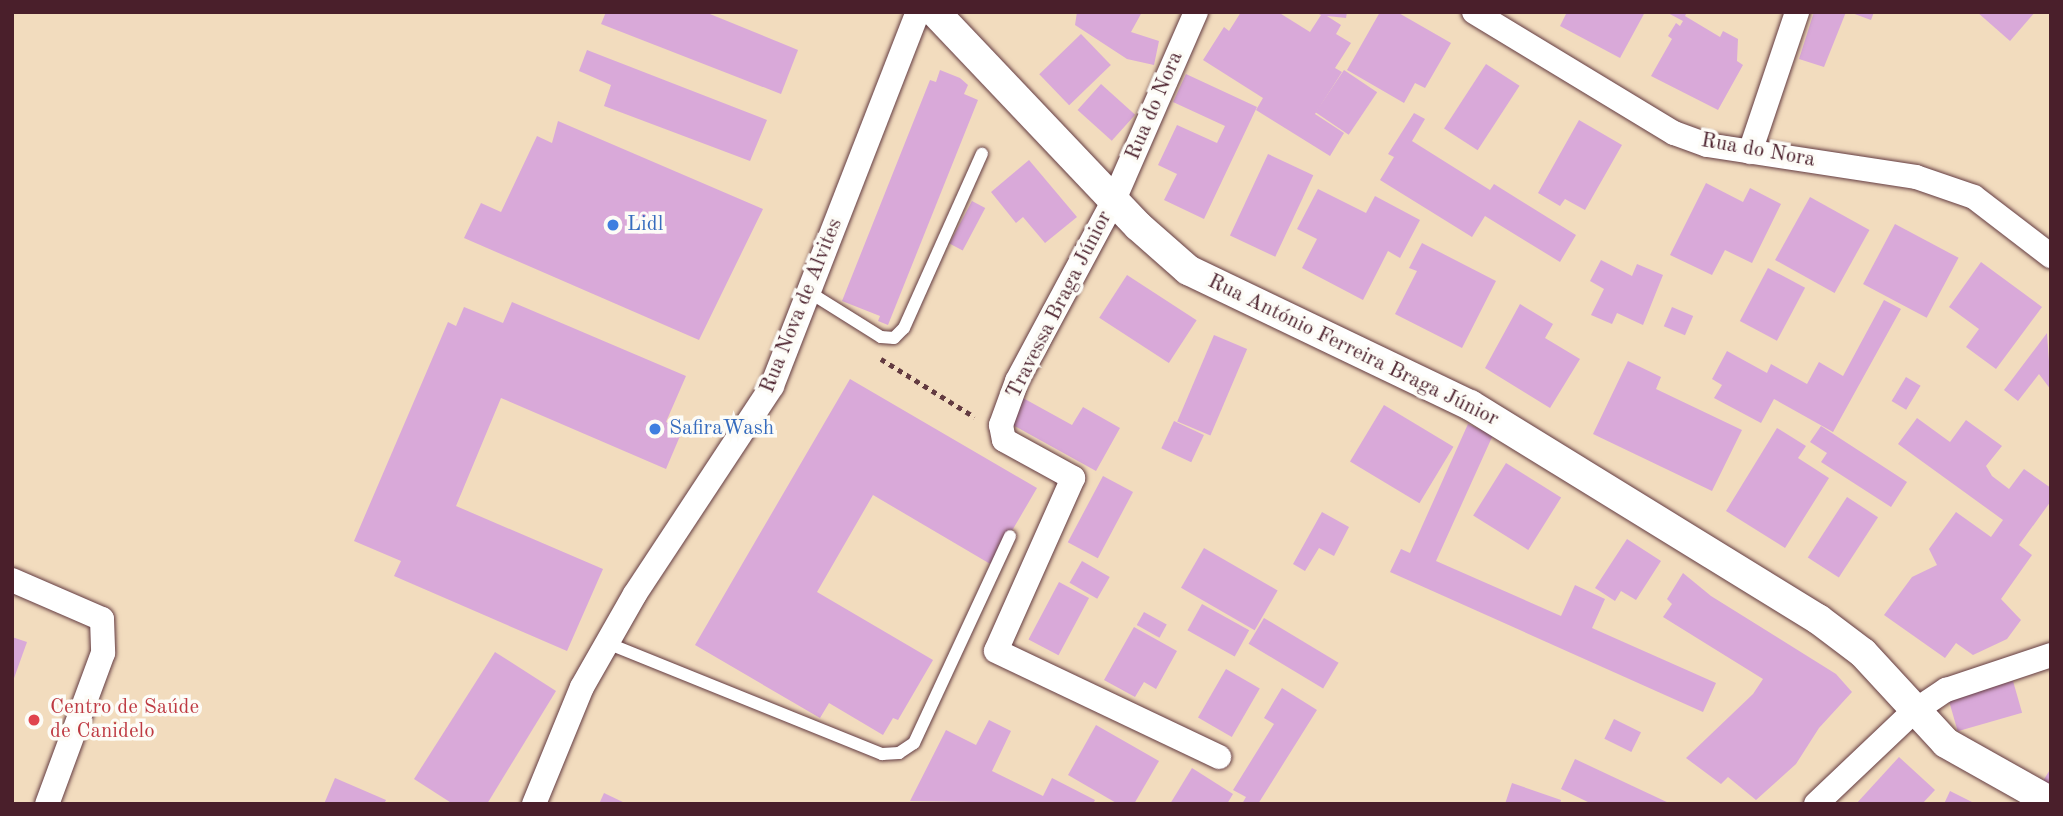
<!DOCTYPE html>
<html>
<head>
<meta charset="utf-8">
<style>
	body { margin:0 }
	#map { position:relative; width:2063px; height:816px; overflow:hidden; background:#f2dcbe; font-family:"Old Standard TT",serif }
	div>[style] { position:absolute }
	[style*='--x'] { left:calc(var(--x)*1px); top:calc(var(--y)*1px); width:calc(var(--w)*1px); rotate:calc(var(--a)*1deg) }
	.building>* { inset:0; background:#d9a9d9; transform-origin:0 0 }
	.path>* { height:4.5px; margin-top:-2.25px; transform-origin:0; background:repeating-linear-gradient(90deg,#633b41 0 5px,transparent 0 10px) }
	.roads { filter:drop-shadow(0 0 2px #633b41) drop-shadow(0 0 2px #633b41) }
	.service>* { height:12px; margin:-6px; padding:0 6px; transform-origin:6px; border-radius:6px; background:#fff }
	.minor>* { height:24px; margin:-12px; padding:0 12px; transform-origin:12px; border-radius:12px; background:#fff }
	.tertiary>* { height:30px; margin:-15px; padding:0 15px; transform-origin:15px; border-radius:15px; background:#fff }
	.dots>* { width:19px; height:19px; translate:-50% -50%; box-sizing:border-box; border:4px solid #fdfcf7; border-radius:50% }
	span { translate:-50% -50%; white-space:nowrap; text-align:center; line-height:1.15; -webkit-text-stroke:7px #fdfcf7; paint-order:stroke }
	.street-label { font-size:21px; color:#4a1f2b }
	.shop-label { font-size:21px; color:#366cbe }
	.left { translate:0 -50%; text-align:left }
	.health-label { font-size:21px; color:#be3a42 }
	.frame { position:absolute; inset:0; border:14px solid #4a1f2b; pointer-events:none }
</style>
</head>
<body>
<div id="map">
	<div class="building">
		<div style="clip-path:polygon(606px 12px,705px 12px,798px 50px,781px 94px,601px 24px)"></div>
		<div style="clip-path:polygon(1077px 12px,1142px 12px,1131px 32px,1159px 41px,1154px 65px,1127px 59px,1075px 25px)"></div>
		<div style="clip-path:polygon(1241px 12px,1278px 12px,1310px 32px,1321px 15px,1314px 12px,1347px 12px,1346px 18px,1327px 16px,1341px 25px,1336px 34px,1351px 43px,1335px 68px,1342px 72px,1315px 114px,1344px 133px,1330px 156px,1256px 110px,1263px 98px,1203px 60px,1224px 27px,1229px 31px)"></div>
		<div style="clip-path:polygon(1380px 12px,1397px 12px,1451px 43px,1425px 88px,1415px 83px,1404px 103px,1347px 70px)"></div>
		<div style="clip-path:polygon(1567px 12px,1645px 12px,1620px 58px,1560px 26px)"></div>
		<div style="clip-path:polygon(1666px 12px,1687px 12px,1685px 16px,1720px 37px,1723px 31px,1738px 39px,1737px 61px,1743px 65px,1718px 110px,1651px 76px,1672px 39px,1668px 36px,1676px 23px,1680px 26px,1683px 21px)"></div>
		<div style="clip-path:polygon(1814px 12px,1846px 12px,1824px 67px,1799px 59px)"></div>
		<div style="clip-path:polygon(1849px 12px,1874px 12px,1871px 20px)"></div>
		<div style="clip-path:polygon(1977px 12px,2035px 12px,2010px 41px)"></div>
		<div style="left:1081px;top:34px;width:43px;height:58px;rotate:46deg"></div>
		<div style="clip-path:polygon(587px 50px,767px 120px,750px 161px,604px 106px,611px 85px,579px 71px)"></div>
		<div style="left:1486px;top:64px;width:40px;height:77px;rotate:33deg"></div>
		<div style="clip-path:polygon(940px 70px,960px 78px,968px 85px,964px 94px,978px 100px,888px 325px,878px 321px,880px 316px,842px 301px,930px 80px,936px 82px)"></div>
		<div style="left:1344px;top:70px;width:40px;height:51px;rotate:34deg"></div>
		<div style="clip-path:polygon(1186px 74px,1257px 107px,1204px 219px,1164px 200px,1177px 174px,1158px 165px,1177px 125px,1217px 143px,1225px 126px,1173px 102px)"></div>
		<div style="left:1101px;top:84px;width:46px;height:35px;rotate:42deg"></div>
		<div style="clip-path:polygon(1414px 113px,1425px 119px,1412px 141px,1490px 190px,1494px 184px,1576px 235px,1560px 262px,1485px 216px,1472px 237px,1380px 180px,1394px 157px,1388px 154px)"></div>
		<div style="clip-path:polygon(1579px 120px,1622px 145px,1585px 210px,1565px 199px,1560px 206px,1538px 193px)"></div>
		<div style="clip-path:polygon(558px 121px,763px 209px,699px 340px,464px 238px,481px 203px,501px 212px,537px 136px,552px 143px)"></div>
		<div style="left:1268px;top:154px;width:50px;height:90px;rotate:25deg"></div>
		<div style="clip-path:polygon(1029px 160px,1077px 217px,1045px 243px,1023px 217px,1016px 223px,991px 192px)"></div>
		<div style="clip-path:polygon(1706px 183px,1743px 202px,1750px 188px,1781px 204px,1752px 263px,1725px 250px,1712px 275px,1670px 255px)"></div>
		<div style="clip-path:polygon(1318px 189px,1366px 213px,1375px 196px,1420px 220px,1400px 258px,1388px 251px,1363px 300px,1302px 268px,1317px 239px,1297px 229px)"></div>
		<div style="left:1810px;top:197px;width:68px;height:72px;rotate:29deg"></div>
		<div style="left:972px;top:201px;width:15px;height:48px;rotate:28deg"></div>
		<div style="left:1895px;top:224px;width:72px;height:68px;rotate:28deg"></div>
		<div style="clip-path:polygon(1422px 243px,1496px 281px,1462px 348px,1395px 314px,1417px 271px,1409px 268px)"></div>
		<div style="clip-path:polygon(1601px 260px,1632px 276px,1637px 264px,1663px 275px,1643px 325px,1617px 313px,1612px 324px,1591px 315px,1604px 289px,1590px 281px)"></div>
		<div style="clip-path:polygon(1981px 262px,2042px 307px,1996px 369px,1966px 347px,1979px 329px,1949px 307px)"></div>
		<div style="left:1768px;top:268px;width:42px;height:60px;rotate:28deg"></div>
		<div style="left:1127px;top:275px;width:83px;height:51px;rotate:33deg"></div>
		<div style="clip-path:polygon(1884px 300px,1901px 309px,1833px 432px,1774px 399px,1761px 423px,1714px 398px,1722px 385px,1712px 379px,1727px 351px,1767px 373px,1771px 364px,1807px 384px,1819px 362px,1843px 376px)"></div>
		<div style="clip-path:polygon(512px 302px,686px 376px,666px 422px,683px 429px,666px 469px,501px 398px,456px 506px,603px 569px,567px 651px,394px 576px,401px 561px,354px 541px,448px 322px,456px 326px,464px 307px,503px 323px)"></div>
		<div style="clip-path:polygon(1520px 304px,1553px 324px,1545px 338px,1580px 359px,1550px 408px,1485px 368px)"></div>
		<div style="left:1672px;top:307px;width:23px;height:21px;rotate:23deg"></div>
		<div style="clip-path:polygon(2047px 333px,2051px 390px,2039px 374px,2018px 401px,2004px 390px)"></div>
		<div style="left:1214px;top:335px;width:36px;height:94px;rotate:23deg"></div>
		<div style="clip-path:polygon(1628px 361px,1661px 377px,1656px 389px,1742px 430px,1712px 491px,1593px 434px)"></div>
		<div style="left:1906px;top:377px;width:17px;height:28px;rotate:31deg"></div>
		<div style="clip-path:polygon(850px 379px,1037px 488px,992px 565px,873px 495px,817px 592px,933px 660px,898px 720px,893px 718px,883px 735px,829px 703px,820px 718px,695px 645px)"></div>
		<div style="clip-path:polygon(1023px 398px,1072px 425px,1083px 407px,1120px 428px,1096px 471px,1009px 423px)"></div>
		<div style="left:1384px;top:405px;width:81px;height:66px;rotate:31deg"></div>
		<div style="clip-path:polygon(1917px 418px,1950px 442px,1966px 420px,2002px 446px,1986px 466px,1992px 476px,2009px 489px,2024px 469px,2051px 488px,2051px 501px,2019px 545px,2032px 555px,2001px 599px,2021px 620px,2007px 639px,1973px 655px,1956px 643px,1945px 658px,1884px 615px,1912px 577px,1937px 565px,1929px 549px,1956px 512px,1991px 537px,2003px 520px,1898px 444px)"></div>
		<div style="left:1174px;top:421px;width:33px;height:30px;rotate:25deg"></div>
		<div style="clip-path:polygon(1468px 424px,1493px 435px,1436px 561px,1561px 616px,1575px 585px,1605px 599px,1592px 628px,1716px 683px,1703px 712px,1390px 572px,1401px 549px,1410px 553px)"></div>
		<div style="clip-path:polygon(1821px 426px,1907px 482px,1891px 507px,1821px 462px,1827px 453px,1810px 442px)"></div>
		<div style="clip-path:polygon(1777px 428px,1806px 446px,1798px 458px,1829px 478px,1785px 548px,1726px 511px)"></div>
		<div style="left:1506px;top:463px;width:65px;height:62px;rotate:32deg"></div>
		<div style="left:1103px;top:476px;width:34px;height:75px;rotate:28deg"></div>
		<div style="left:1847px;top:497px;width:37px;height:72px;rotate:33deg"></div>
		<div style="clip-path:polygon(1322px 512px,1349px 527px,1334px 556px,1319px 548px,1305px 571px,1293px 564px)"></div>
		<div style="clip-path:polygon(1627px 539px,1661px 561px,1636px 600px,1621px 591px,1615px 601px,1595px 588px)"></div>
		<div style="left:1204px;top:548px;width:85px;height:46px;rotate:30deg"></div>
		<div style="left:1082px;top:561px;width:32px;height:25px;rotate:30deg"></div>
		<div style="clip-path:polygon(1683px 573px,1711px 596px,1836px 674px,1852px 692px,1819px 728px,1796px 764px,1756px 800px,1728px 777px,1721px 784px,1686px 758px,1753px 694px,1763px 679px,1663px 617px,1672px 604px,1667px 599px)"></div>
		<div style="left:1059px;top:582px;width:34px;height:65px;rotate:28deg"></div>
		<div style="left:1202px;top:604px;width:54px;height:30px;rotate:29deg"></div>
		<div style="left:1144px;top:612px;width:26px;height:15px;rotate:29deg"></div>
		<div style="left:1264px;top:618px;width:87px;height:30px;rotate:31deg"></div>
		<div style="clip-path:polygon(1134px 627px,1177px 651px,1156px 689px,1144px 682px,1135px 697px,1104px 680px)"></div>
		<div style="clip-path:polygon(12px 637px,27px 642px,13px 681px,12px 681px)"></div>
		<div style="clip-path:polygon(495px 652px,556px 691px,487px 804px,453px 804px,414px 779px)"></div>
		<div style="left:1226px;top:669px;width:39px;height:56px;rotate:30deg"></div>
		<div style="left:2013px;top:681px;width:33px;height:67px;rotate:74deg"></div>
		<div style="clip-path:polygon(1282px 688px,1317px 710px,1258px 804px,1242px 804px,1246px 797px,1233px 790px,1274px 724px,1264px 718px)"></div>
		<div style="left:1614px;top:719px;width:30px;height:22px;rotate:26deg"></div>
		<div style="clip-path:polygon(989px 720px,1011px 731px,992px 771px,1043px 796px,1052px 778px,1095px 800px,1093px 804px,910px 801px,946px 730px,976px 745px)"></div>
		<div style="clip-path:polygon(1096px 725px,1159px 761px,1134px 804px,1118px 804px,1068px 775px)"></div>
		<div style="clip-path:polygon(1899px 757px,1935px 790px,1922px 804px,1856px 804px)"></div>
		<div style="clip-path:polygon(1575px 759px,1671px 804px,1592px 804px,1561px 789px)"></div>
		<div style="clip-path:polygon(1192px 768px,1233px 794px,1227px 804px,1170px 804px)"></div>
		<div style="clip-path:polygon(2051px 768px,2051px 786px,2043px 781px)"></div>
		<div style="clip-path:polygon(335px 778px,386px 800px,384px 804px,324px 804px)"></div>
		<div style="clip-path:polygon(1512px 783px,1561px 800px,1560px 804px,1505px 804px)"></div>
		<div style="clip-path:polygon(1950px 791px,1976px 804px,1944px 804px)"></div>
		<div style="clip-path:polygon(604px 793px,627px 804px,599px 804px)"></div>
	</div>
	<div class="path">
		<div style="--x:881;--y:359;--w:110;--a:31.7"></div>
	</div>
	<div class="roads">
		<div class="service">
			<div style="--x:809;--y:292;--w:85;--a:32"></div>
			<div style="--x:881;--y:337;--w:13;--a:4"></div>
			<div style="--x:894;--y:338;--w:14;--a:-45"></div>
			<div style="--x:904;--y:328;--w:191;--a:-65.9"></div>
			<div style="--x:607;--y:643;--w:297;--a:22"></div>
			<div style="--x:882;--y:754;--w:17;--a:-3"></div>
			<div style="--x:899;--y:753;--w:18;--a:-34"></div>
			<div style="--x:914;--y:743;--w:228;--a:-65.1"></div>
		</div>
		<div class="minor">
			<div style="--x:1196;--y:12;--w:205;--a:113.6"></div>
			<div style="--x:1114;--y:200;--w:205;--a:118.2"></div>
			<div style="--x:1017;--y:381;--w:47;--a:110"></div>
			<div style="--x:1001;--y:425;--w:15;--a:79"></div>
			<div style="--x:1004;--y:440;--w:79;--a:28.8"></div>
			<div style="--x:1073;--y:478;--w:189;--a:114"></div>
			<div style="--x:996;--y:651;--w:247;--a:25.4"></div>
			<div style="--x:1474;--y:12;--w:234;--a:31.2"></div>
			<div style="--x:1674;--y:133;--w:35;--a:20"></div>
			<div style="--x:1707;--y:145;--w:211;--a:8.7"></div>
			<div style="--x:1916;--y:177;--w:61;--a:19"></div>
			<div style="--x:1974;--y:197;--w:97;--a:37.5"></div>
			<div style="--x:1750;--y:152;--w:148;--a:-71.4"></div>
			<div style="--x:12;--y:580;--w:98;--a:23.4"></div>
			<div style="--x:102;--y:619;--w:34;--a:88"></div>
			<div style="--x:103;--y:653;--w:161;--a:110.3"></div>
			<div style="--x:534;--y:804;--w:126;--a:-67.7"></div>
			<div style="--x:582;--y:687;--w:107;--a:-60.3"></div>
			<div style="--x:635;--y:594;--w:249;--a:-56.6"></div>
			<div style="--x:772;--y:386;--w:401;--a:-68.7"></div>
			<div style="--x:1816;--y:804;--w:134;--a:-43.5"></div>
			<div style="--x:1913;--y:712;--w:40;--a:-34"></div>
			<div style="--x:1946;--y:690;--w:111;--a:-18.4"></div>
		</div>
		<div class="tertiary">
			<div style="--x:935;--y:12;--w:295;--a:46.5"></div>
			<div style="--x:1138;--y:226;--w:67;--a:41.3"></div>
			<div style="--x:1188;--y:270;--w:313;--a:25.6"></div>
			<div style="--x:1470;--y:405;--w:409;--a:31.6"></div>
			<div style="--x:1818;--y:619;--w:56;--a:37.1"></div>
			<div style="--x:1863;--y:653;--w:122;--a:47.3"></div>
			<div style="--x:1946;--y:743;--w:120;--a:29.3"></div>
		</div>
	</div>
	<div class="dots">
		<div style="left:613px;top:225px;background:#3f7fe0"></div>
		<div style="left:655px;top:429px;background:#3f7fe0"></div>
		<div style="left:34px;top:720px;background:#e0444e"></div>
	</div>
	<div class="street-label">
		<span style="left:1155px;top:106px;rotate:-67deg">Rua do Nora</span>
		<span style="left:1758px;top:151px;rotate:10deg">Rua do Nora</span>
		<span style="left:1060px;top:305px;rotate:-63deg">Travessa Braga Júnior</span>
		<span style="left:802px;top:306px;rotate:-68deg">Rua Nova de Alvites</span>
		<span style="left:1353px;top:351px;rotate:26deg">Rua António Ferreira Braga Júnior</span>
	</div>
	<div class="shop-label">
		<span class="left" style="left:627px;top:225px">Lidl</span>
		<span class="left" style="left:669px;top:429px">SafiraWash</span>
	</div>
	<div class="health-label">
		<span class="left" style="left:50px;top:720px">Centro de Saúde<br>de Canidelo</span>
	</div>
	<div class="frame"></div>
</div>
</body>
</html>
